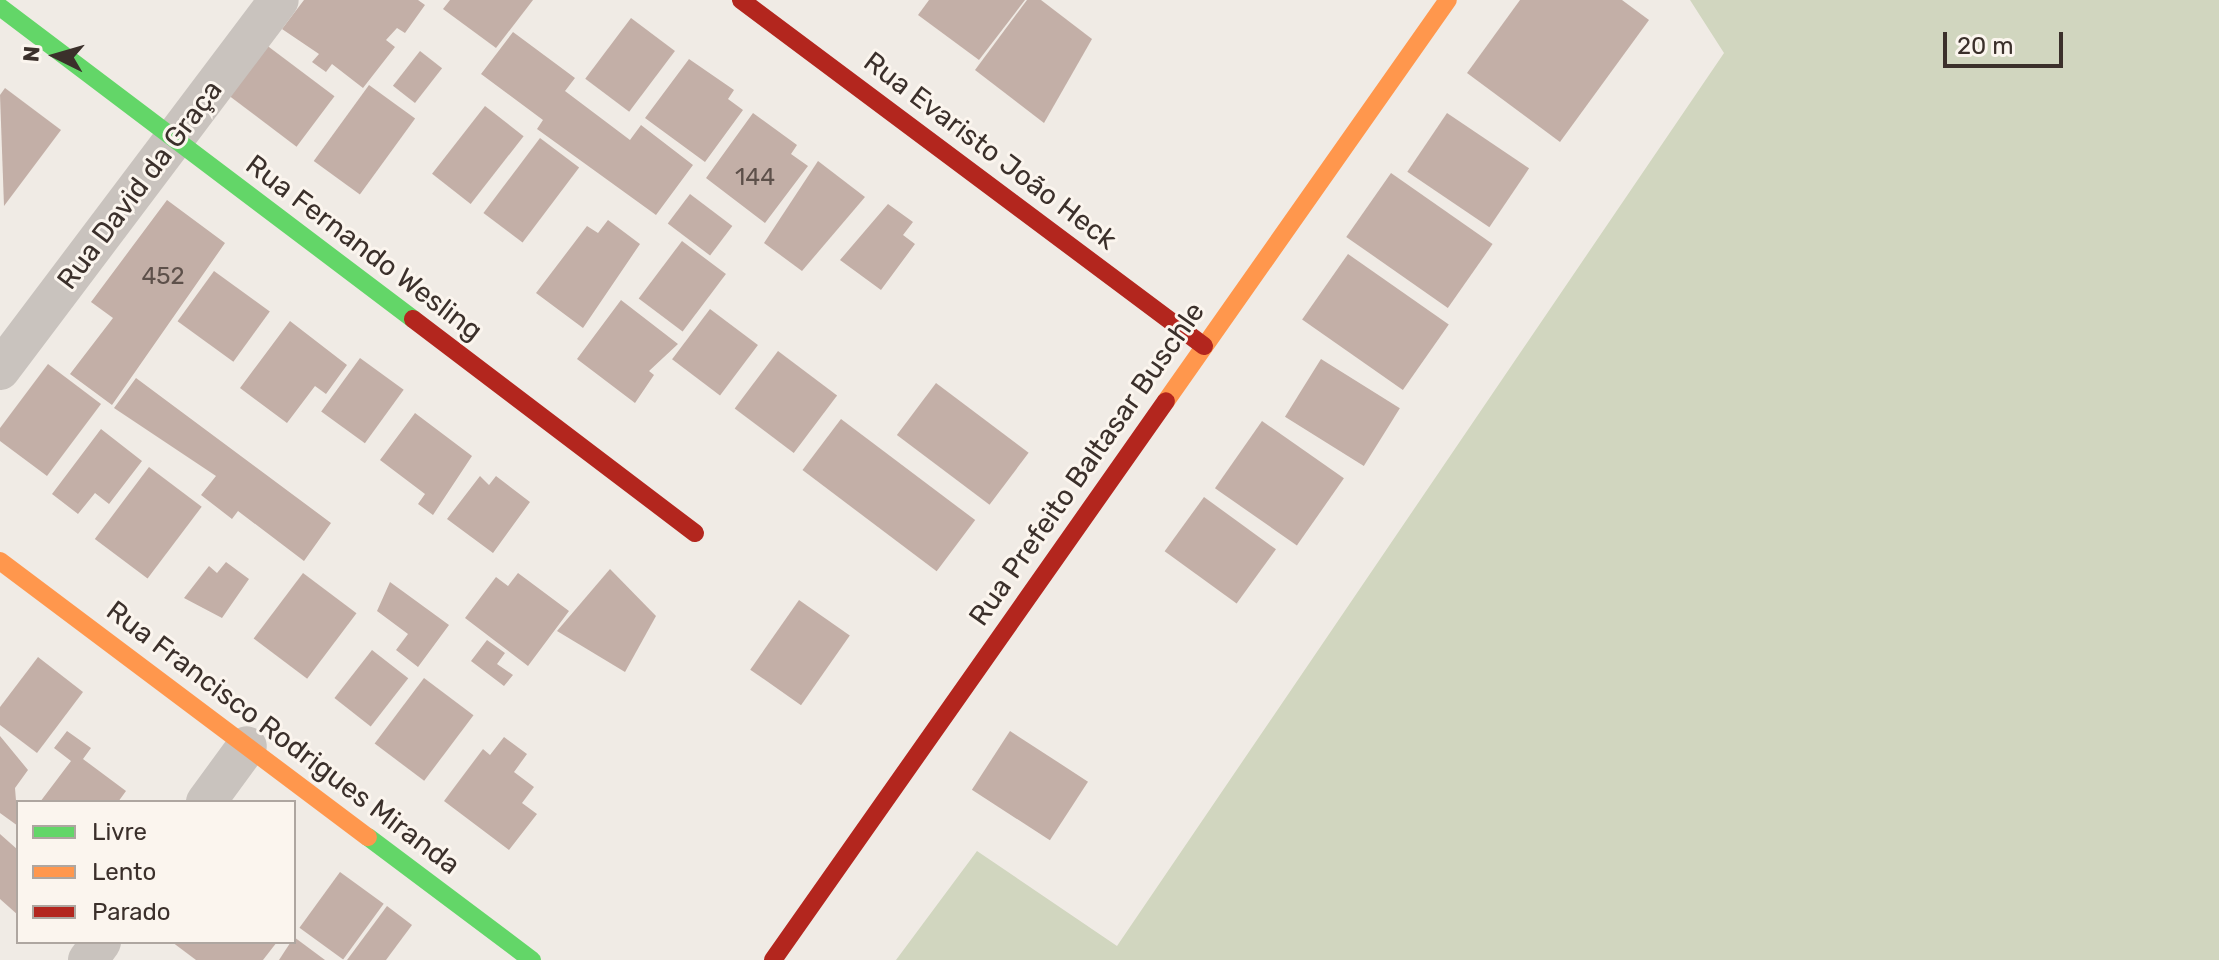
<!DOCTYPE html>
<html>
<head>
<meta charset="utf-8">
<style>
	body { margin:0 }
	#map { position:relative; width:2219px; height:960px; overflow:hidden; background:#f0ebe5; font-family:Rubik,sans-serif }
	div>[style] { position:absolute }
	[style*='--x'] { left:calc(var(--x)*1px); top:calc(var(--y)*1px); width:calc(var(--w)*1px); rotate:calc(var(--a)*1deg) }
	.green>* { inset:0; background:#d1d6bf }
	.building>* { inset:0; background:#c3afa7; transform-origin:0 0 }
	.street>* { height:40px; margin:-20px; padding:0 20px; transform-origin:20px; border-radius:20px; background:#c9c3be }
	.fast>* { height:18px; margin:-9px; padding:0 9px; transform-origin:9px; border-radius:9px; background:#63d668 }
	.slow>* { height:18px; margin:-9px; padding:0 9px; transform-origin:9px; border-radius:9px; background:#ff974d }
	.jam>* { height:18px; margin:-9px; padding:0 9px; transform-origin:9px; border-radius:9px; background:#b3261e }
	span { translate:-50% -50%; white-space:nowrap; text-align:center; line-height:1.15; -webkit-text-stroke:6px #fbf5ee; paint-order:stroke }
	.number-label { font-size:24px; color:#5d504a }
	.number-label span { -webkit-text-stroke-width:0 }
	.street-label { font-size:28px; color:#3b302b }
	.legend { position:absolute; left:16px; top:800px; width:280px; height:144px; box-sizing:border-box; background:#fbf5ee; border:2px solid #aea6a0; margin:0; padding:10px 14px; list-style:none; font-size:24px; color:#3b302b }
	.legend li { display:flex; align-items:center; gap:16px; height:40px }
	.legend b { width:40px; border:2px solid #aea6a0 }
	.north { position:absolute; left:16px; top:16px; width:80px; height:80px; -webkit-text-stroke:6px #fbf5ee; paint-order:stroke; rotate:275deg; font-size:22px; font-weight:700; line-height:32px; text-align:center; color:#3b302b }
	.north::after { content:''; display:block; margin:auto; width:28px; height:36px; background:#3b302b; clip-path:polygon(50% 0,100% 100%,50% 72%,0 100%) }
	.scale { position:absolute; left:1943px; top:32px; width:120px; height:36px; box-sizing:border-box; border:4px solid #3b302b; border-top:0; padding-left:10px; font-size:24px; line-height:28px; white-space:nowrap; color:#3b302b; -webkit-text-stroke:6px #fbf5ee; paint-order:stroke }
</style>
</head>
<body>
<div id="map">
	<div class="green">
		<div style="clip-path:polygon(1690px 0,2219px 0,2219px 960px,896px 960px,977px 851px,1117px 946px,1724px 53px)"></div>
	</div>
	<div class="building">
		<div style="clip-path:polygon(304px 0,418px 0,425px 5px,405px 33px,397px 28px,386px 40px,395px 47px,363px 88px,332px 64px,326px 72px,312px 62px,319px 54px,282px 29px)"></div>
		<div style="clip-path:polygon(450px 0,533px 0,496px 48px,443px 9px)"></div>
		<div style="clip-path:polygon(929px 0,1025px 0,979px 60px,918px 15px)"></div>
		<div style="clip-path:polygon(1027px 0,1041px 0,1092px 39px,1044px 123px,975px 70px)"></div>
		<div style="clip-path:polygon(1520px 0,1622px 0,1649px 20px,1560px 142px,1467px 73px)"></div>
		<div style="left:631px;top:18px;width:55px;height:76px;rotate:37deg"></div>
		<div style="clip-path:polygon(513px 32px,575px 78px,565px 91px,630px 140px,641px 125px,693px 165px,656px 215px,537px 129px,543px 120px,481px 74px)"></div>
		<div style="left:261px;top:41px;width:92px;height:63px;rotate:37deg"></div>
		<div style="left:420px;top:51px;width:28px;height:44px;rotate:38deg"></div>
		<div style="clip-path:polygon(689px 59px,734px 90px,728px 99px,743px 110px,705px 162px,645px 118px)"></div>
		<div style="left:369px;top:85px;width:57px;height:94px;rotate:36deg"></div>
		<div style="clip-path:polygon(5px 88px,61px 130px,4px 206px,0 95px)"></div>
		<div style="left:485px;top:106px;width:49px;height:86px;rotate:38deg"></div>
		<div style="clip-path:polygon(753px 113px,797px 145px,791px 154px,808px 166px,765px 223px,706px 178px)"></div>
		<div style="left:1447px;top:113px;width:99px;height:71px;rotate:34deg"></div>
		<div style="left:540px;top:138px;width:49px;height:94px;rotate:37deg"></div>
		<div style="clip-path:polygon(818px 161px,865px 197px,802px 271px,764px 243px)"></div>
		<div style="left:1391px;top:173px;width:124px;height:78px;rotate:35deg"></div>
		<div style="left:690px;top:194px;width:53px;height:37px;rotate:37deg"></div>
		<div style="clip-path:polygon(167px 200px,225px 243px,112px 405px,70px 374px,113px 318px,91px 302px)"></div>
		<div style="clip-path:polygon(888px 204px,913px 222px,903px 235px,915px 244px,881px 290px,840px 260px)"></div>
		<div style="clip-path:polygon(608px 220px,640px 244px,583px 328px,536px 293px,587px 226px,598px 233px)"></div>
		<div style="left:682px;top:241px;width:55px;height:72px;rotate:37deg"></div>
		<div style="left:1348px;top:254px;width:123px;height:80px;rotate:35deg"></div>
		<div style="left:214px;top:271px;width:69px;height:62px;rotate:36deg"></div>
		<div style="clip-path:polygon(621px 300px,678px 344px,649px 371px,654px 375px,635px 403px,577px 359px)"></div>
		<div style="left:710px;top:309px;width:60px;height:63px;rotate:37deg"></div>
		<div style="clip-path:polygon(290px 321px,347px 365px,326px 394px,315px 386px,287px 423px,240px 388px)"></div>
		<div style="left:778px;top:351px;width:74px;height:72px;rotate:37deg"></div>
		<div style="left:360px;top:358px;width:54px;height:66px;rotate:36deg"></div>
		<div style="left:1321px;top:359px;width:93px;height:68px;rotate:32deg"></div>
		<div style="clip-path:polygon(48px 364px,101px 404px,47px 476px,0 441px,0 428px)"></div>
		<div style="clip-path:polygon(136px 378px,331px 523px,304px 561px,238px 511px,232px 519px,201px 495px,216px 476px,114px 408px)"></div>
		<div style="left:936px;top:383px;width:116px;height:65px;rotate:37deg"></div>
		<div style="clip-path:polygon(415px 413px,472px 456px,433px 515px,418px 504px,425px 494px,380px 460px)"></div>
		<div style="left:841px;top:419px;width:168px;height:64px;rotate:37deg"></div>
		<div style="left:1262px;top:421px;width:100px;height:82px;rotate:35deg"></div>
		<div style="clip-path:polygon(101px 429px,142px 461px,109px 504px,95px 493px,78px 514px,52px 494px)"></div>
		<div style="left:149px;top:467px;width:66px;height:90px;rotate:37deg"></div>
		<div style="clip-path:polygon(480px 476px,489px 485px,496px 476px,530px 502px,493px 553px,447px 519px)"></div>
		<div style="left:1204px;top:497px;width:89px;height:67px;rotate:36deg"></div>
		<div style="clip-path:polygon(226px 562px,249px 579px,222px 618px,184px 598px,209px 566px,217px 573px)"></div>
		<div style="clip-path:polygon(610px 569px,656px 616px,625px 672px,557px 631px)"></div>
		<div style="left:303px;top:573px;width:67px;height:82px;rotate:37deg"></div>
		<div style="clip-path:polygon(518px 573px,569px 611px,528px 666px,465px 618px,496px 577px,508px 586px)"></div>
		<div style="clip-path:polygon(390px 582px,449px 625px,418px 667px,396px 650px,408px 634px,377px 611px)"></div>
		<div style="left:799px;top:600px;width:62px;height:85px;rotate:35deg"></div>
		<div style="clip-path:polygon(487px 640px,505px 653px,497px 664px,513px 675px,504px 686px,471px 661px)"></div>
		<div style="left:372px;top:650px;width:46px;height:61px;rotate:38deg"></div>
		<div style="clip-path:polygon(38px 657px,83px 692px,37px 753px,0 725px,0 707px)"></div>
		<div style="left:424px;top:678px;width:62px;height:82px;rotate:37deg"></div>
		<div style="clip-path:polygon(67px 731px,91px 748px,83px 759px,126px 791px,118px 802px,40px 802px,71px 761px,54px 748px)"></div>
		<div style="left:1010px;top:731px;width:93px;height:70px;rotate:33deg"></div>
		<div style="clip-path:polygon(0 736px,28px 770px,15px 788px,18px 826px,0 813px)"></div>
		<div style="clip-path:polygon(504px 737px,527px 754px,514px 772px,534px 787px,522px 803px,537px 814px,509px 850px,444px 801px,483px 749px,490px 755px)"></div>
		<div style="clip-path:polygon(0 834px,18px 850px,18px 915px,0 899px)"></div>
		<div style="left:340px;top:872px;width:54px;height:69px;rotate:36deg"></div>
		<div style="clip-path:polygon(387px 906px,412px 925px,386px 960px,347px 960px)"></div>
		<div style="clip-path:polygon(294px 937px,325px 960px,279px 960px)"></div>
		<div style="clip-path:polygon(172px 942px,277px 942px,263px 960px,196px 960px)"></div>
	</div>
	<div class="street">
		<div style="--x:0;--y:370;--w:463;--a:-53"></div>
		<div style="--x:206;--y:802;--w:69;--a:-53.8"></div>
		<div style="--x:88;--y:960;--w:22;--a:-54"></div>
	</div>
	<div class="fast">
		<div style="--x:0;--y:7;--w:518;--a:37.07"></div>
		<div style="--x:368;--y:837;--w:205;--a:36.9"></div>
	</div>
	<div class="slow">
		<div style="--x:1166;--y:401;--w:490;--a:-54.9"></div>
		<div style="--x:0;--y:561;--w:460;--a:36.9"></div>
	</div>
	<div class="jam">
		<div style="--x:741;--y:0;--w:578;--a:36.77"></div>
		<div style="--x:413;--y:319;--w:354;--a:37.2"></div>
		<div style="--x:773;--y:960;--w:683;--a:-54.89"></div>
	</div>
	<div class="number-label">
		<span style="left:755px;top:178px">144</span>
		<span style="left:163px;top:277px">452</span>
	</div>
	<div class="street-label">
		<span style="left:990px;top:151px;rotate:37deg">Rua Evaristo João Heck</span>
		<span style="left:140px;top:185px;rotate:-53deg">Rua David da Graça</span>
		<span style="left:364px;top:248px;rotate:37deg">Rua Fernando Wesling</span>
		<span style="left:1087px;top:464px;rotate:-55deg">Rua Prefeito Baltasar Buschle</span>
		<span style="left:283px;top:738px;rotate:37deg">Rua Francisco Rodrigues Miranda</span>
	</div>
	<ul class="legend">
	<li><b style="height:10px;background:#63d668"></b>Livre</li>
	<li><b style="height:10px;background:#ff974d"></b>Lento</li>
	<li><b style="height:10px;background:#b3261e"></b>Parado</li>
	</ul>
	<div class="north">N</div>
	<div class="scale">20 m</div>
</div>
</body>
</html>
